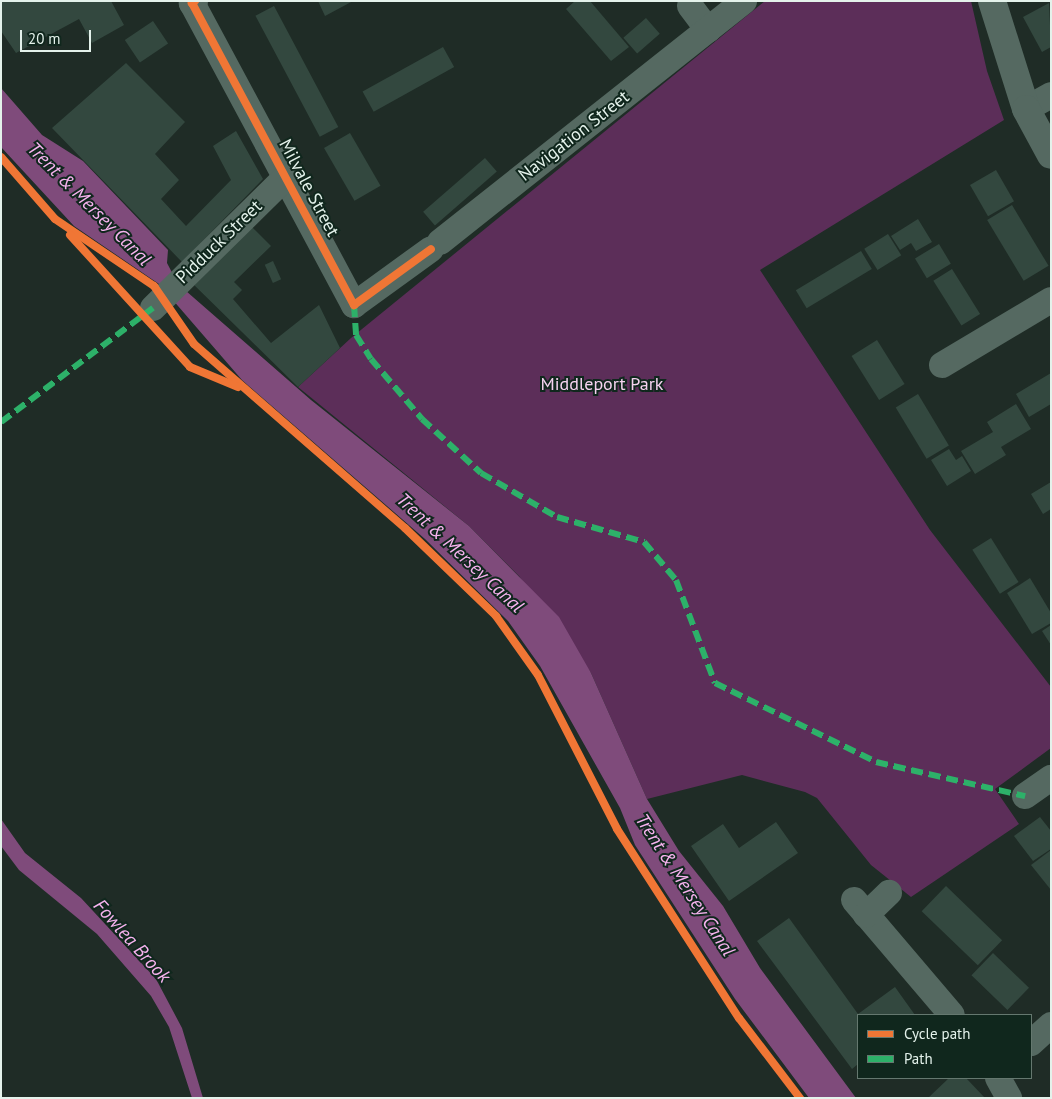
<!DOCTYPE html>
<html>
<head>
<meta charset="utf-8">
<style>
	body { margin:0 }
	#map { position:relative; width:1052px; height:1099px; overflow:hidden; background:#1f2c26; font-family:"PT Sans",sans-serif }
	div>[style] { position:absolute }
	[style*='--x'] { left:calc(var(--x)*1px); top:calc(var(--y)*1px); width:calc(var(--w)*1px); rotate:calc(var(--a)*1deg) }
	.green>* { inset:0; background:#5c2e59 }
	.water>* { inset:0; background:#7f4b7b }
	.building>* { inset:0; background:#33483f; transform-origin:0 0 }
	.minor>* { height:26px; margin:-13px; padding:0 13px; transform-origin:13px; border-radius:13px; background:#556961 }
	.tertiary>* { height:28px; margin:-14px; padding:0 14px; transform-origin:14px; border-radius:14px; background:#556961 }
	.quiet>* { height:6px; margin-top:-3px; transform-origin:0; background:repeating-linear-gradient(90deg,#2db169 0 12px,transparent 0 18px) }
	.cycleway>* { height:8px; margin:-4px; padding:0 4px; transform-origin:4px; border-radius:4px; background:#f07635 }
	span { translate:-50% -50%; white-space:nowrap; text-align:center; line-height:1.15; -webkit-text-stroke:4px #10271d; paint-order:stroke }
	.street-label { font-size:18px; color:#e4f2eb }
	.park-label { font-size:18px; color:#f5d2f0 }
	.water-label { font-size:19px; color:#f7b3ef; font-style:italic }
	.frame { position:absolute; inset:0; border:2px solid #e4f2eb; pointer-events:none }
	.legend { position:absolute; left:857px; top:1014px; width:175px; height:65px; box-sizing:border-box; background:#10271d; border:1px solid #65786f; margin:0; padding:6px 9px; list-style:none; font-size:15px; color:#e4f2eb }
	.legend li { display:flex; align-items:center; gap:10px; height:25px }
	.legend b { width:25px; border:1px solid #65786f }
	.scale { position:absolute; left:20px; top:30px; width:71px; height:22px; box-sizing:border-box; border:2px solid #e4f2eb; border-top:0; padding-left:6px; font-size:15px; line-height:18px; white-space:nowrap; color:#e4f2eb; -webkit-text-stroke:4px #10271d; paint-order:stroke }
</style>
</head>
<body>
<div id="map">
	<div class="green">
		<div style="clip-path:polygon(765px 1px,971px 1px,987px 71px,1004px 120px,760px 270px,930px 530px,1051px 687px,1051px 748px,995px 789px,1019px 824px,911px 897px,871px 865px,817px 798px,805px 792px,742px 775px,647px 799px,591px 673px,519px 576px,469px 526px,298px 387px,351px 338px)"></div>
	</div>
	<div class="water">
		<div style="clip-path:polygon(1px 88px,42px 135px,83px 161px,168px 250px,167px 263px,178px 284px,311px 400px,469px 526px,559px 617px,591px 673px,647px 799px,679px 851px,723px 906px,760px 968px,856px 1098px,809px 1098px,735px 999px,635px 845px,620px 808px,540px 666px,508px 621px,425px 539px,242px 380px,159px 284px,74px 226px,1px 147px)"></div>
		<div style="clip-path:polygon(1px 819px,25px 853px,81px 898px,156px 979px,182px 1028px,203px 1098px,192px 1098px,169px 1027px,151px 996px,97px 934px,19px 870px,1px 846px)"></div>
	</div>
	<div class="building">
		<div style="clip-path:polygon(1px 1px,111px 1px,124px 25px,92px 43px,79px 19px,16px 53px,1px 31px)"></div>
		<div style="clip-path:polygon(318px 1px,353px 1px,325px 16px)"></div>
		<div style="clip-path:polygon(575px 1px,590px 1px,629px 47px,611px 61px,566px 9px)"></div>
		<div style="clip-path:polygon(1049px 3px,1051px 47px,1042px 52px,1023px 17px)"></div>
		<div style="left:274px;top:6px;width:137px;height:21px;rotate:62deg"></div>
		<div style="left:646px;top:18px;width:21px;height:30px;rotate:49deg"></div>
		<div style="left:153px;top:21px;width:27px;height:34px;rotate:56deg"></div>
		<div style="left:443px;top:47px;width:23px;height:92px;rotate:61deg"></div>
		<div style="clip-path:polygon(126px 63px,185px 122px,155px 154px,179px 180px,161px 199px,186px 226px,231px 180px,213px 146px,236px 131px,263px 179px,182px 262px,52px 128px)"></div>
		<div style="left:350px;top:133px;width:61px;height:30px;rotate:60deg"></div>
		<div style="left:485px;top:158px;width:18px;height:82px;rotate:49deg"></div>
		<div style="left:996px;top:170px;width:36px;height:30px;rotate:60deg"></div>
		<div style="left:1012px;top:205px;width:71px;height:29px;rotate:59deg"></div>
		<div style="clip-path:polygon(918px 219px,932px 242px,916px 251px,911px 243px,900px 250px,891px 236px)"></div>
		<div style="clip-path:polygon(249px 224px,271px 246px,234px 282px,242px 290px,233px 299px,271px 343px,319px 305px,340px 348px,298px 387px,190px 281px)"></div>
		<div style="left:888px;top:234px;width:25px;height:28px;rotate:58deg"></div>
		<div style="left:939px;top:244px;width:23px;height:28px;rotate:59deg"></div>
		<div style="left:861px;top:251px;width:21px;height:76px;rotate:59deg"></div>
		<div style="left:273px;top:261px;width:20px;height:9px;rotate:66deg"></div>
		<div style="left:952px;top:269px;width:53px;height:22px;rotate:58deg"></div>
		<div style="left:877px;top:340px;width:52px;height:30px;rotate:58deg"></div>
		<div style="clip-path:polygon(1051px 373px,1051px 404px,1029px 417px,1016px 394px)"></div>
		<div style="left:918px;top:394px;width:60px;height:26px;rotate:59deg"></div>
		<div style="clip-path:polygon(1016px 404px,1031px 429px,1001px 447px,1006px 455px,975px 474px,961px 451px,993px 432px,987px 422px)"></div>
		<div style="clip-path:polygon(949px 449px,956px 460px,962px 456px,971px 471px,947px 486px,931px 460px)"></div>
		<div style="clip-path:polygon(1051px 482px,1051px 509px,1043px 514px,1031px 494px)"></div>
		<div style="left:991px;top:538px;width:52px;height:22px;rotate:58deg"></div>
		<div style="clip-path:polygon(1030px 578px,1051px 613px,1051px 623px,1032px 634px,1007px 593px)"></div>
		<div style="clip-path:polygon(1051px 625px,1051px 645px,1042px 631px)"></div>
		<div style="clip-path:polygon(1040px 817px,1051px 831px,1051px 849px,1033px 861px,1014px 836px)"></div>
		<div style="clip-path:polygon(776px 822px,798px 853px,729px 901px,691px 846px,723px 824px,739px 848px)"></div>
		<div style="clip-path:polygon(1051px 850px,1051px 890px,1031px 865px)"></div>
		<div style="left:946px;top:886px;width:78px;height:35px;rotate:44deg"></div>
		<div style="clip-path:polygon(789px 918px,858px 1014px,895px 987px,915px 1015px,858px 1015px,858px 1064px,852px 1069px,757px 941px)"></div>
		<div style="left:993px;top:953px;width:50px;height:31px;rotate:44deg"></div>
		<div style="clip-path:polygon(949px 1078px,966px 1078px,985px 1098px,928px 1098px)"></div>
	</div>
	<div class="minor">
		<div style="--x:195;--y:1;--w:4;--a:146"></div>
		<div style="--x:192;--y:3;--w:343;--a:61.8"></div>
		<div style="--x:354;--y:305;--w:95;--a:-36"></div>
		<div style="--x:690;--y:6;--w:30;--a:53"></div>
		<div style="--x:1026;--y:109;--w:29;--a:-29"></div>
		<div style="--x:440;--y:242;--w:388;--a:-38.4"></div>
		<div style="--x:153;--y:308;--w:187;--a:-44.6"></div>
		<div style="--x:942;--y:365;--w:127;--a:-30.8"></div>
		<div style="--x:1025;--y:796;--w:32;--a:-35"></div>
		<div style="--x:854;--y:900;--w:151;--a:49.6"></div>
		<div style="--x:866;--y:915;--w:32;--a:-44"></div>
		<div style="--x:1031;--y:1043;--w:27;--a:-42"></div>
		<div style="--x:998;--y:1078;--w:23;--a:61"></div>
	</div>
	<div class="tertiary">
		<div style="--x:992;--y:1;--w:113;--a:72.5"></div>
		<div style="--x:1026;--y:109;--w:52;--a:61.5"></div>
	</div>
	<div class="quiet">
		<div style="--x:354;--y:305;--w:30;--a:86"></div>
		<div style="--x:356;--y:335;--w:28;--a:58"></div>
		<div style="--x:371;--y:359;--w:79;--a:49.6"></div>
		<div style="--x:422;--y:419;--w:80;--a:42.5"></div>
		<div style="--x:481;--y:473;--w:88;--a:30.1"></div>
		<div style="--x:557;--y:517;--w:91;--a:16"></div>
		<div style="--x:644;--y:542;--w:50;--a:49.9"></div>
		<div style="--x:676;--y:580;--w:110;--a:69.3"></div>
		<div style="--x:715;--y:683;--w:179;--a:26.1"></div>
		<div style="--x:876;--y:762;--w:153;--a:12.9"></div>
		<div style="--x:1;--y:422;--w:190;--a:-36.9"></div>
	</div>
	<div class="cycleway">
		<div style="--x:195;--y:1;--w:4;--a:146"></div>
		<div style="--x:192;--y:3;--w:343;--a:61.8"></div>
		<div style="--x:354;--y:305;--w:95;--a:-36"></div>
		<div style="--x:1;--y:157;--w:82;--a:48.9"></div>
		<div style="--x:55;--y:219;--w:120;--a:34.1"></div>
		<div style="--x:154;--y:286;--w:70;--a:55.4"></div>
		<div style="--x:194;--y:344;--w:280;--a:41.1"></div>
		<div style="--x:405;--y:528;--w:127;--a:44"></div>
		<div style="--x:496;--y:616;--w:72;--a:54.6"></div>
		<div style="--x:538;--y:675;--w:173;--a:62.8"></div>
		<div style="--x:617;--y:829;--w:225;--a:57.2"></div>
		<div style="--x:739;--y:1018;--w:101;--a:52.7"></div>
		<div style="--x:70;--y:235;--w:178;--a:47.7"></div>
		<div style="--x:190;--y:367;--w:52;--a:22.6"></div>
	</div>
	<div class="street-label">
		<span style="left:574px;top:136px;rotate:-38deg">Navigation Street</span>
		<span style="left:309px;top:188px;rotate:62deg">Milvale Street</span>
		<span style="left:219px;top:242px;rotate:-44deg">Pidduck Street</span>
	</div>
	<div class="park-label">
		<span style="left:602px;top:384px">Middleport Park</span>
	</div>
	<div class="water-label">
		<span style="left:89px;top:204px;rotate:45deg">Trent &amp; Mersey Canal</span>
		<span style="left:460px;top:553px;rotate:43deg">Trent &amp; Mersey Canal</span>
		<span style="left:685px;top:885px;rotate:57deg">Trent &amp; Mersey Canal</span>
		<span style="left:132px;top:941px;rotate:48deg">Fowlea Brook</span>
	</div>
	<div class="frame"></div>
	<ul class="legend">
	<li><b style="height:6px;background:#f07635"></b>Cycle path</li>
	<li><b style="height:6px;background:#2db169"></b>Path</li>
	</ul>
	<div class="scale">20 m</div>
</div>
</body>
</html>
